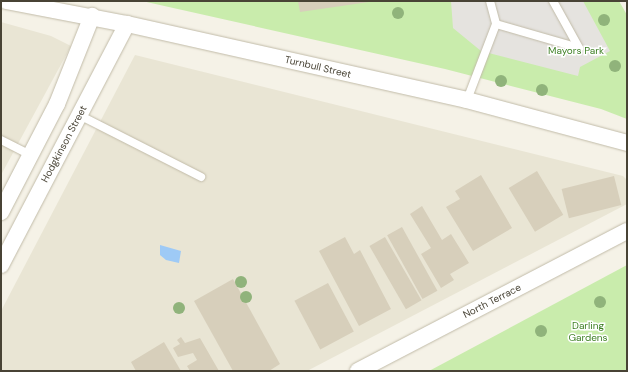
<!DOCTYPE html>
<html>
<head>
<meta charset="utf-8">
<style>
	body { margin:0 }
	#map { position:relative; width:628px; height:372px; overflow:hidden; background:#f5f2e7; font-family:"DM Sans",sans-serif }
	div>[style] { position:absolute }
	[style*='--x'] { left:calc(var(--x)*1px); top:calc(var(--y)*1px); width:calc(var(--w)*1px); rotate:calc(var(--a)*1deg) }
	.residential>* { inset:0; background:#e9e5d4 }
	.green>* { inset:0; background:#c9ecac }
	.parking>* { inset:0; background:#e5e3df }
	.water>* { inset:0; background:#9ecaf6 }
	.building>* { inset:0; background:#d7cfbb; transform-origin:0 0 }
	.roads { filter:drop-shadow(0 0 1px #c1bba8) drop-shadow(0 0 1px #c1bba8) }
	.lane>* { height:8px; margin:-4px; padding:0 4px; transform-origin:4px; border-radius:4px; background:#fff }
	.street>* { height:16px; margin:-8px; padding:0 8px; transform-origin:8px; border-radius:8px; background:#fff }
	.trees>* { width:12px; height:12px; margin:-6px; border-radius:50%; background:#90b37b }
	span { translate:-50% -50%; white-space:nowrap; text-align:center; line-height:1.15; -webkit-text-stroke:3px #fff; paint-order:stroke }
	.park-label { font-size:10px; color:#3d7f23 }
	.street-label { font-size:10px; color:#484335 }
	.frame { position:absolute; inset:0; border:2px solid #484335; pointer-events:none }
</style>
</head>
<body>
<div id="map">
	<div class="residential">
		<div style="clip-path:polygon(1px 22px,51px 36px,71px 46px,1px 175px)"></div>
		<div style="clip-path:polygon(135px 55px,623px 176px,627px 180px,627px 204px,307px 371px,1px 371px,1px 311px)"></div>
	</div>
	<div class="green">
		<div style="clip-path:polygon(142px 1px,619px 1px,627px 15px,627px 119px,601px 109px,445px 69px)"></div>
		<div style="clip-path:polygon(627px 265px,627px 371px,429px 371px)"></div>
	</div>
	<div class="parking">
		<div style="clip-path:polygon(451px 1px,583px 1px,610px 51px,580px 67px,578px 76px,481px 51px,453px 28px)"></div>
	</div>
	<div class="water">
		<div style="clip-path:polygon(160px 245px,181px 251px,179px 263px,166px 260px,160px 255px)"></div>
	</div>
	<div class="building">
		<div style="clip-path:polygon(298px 1px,369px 1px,369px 2px,300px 12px)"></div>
		<div style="left:537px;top:171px;width:51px;height:33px;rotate:59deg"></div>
		<div style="clip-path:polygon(481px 175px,512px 228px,473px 251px,446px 207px,460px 199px,455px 191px)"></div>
		<div style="left:614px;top:176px;width:30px;height:54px;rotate:76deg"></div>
		<div style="clip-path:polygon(422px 206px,442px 240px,451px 234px,469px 263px,450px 274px,454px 280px,441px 288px,421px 254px,431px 248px,410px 214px)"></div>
		<div style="left:402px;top:227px;width:73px;height:17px;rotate:61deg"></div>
		<div style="clip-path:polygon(345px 237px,354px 254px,360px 250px,391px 309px,359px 326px,319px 251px)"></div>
		<div style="left:385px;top:237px;width:73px;height:18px;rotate:60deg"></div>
		<div style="clip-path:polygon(233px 279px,280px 364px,269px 371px,233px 371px,194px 301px)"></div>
		<div style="left:328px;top:283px;width:55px;height:38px;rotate:62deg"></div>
		<div style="clip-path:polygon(181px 337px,185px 343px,200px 338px,219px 371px,190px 371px,187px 366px,197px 360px,193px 353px,178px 357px,173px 348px,180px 344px,177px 340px)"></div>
		<div style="clip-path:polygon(164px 342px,181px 371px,136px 371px,131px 362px)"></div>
	</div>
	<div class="roads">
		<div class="lane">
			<div style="--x:490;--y:1;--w:24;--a:75"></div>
			<div style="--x:496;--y:24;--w:86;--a:16.1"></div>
			<div style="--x:553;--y:1;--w:54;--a:61"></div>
			<div style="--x:467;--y:100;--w:81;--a:-69.1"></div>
			<div style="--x:79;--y:115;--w:137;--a:26.9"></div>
			<div style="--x:1;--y:140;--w:34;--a:27"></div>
		</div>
		<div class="street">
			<div style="--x:6;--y:1;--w:123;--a:10.8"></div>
			<div style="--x:127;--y:24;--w:348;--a:12.6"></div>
			<div style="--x:467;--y:100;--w:166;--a:15"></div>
			<div style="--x:1;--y:212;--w:122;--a:-62.6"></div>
			<div style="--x:57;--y:104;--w:95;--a:-68.3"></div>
			<div style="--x:1;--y:265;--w:272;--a:-62.4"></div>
			<div style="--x:358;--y:371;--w:303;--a:-27.5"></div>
		</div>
	</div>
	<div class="trees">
		<div style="left:398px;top:13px"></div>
		<div style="left:604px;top:20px"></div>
		<div style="left:615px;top:66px"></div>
		<div style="left:501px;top:81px"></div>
		<div style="left:542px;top:90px"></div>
		<div style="left:241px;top:282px"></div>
		<div style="left:246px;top:297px"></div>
		<div style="left:600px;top:302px"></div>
		<div style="left:179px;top:308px"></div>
		<div style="left:541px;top:331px"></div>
	</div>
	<div class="park-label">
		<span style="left:576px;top:51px">Mayors Park</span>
		<span style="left:588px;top:331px">Darling<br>Gardens</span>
	</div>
	<div class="street-label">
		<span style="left:318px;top:67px;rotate:13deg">Turnbull Street</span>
		<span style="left:64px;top:144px;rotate:-62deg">Hodgkinson Street</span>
		<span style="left:492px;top:301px;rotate:-27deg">North Terrace</span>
	</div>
	<div class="frame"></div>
</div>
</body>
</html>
